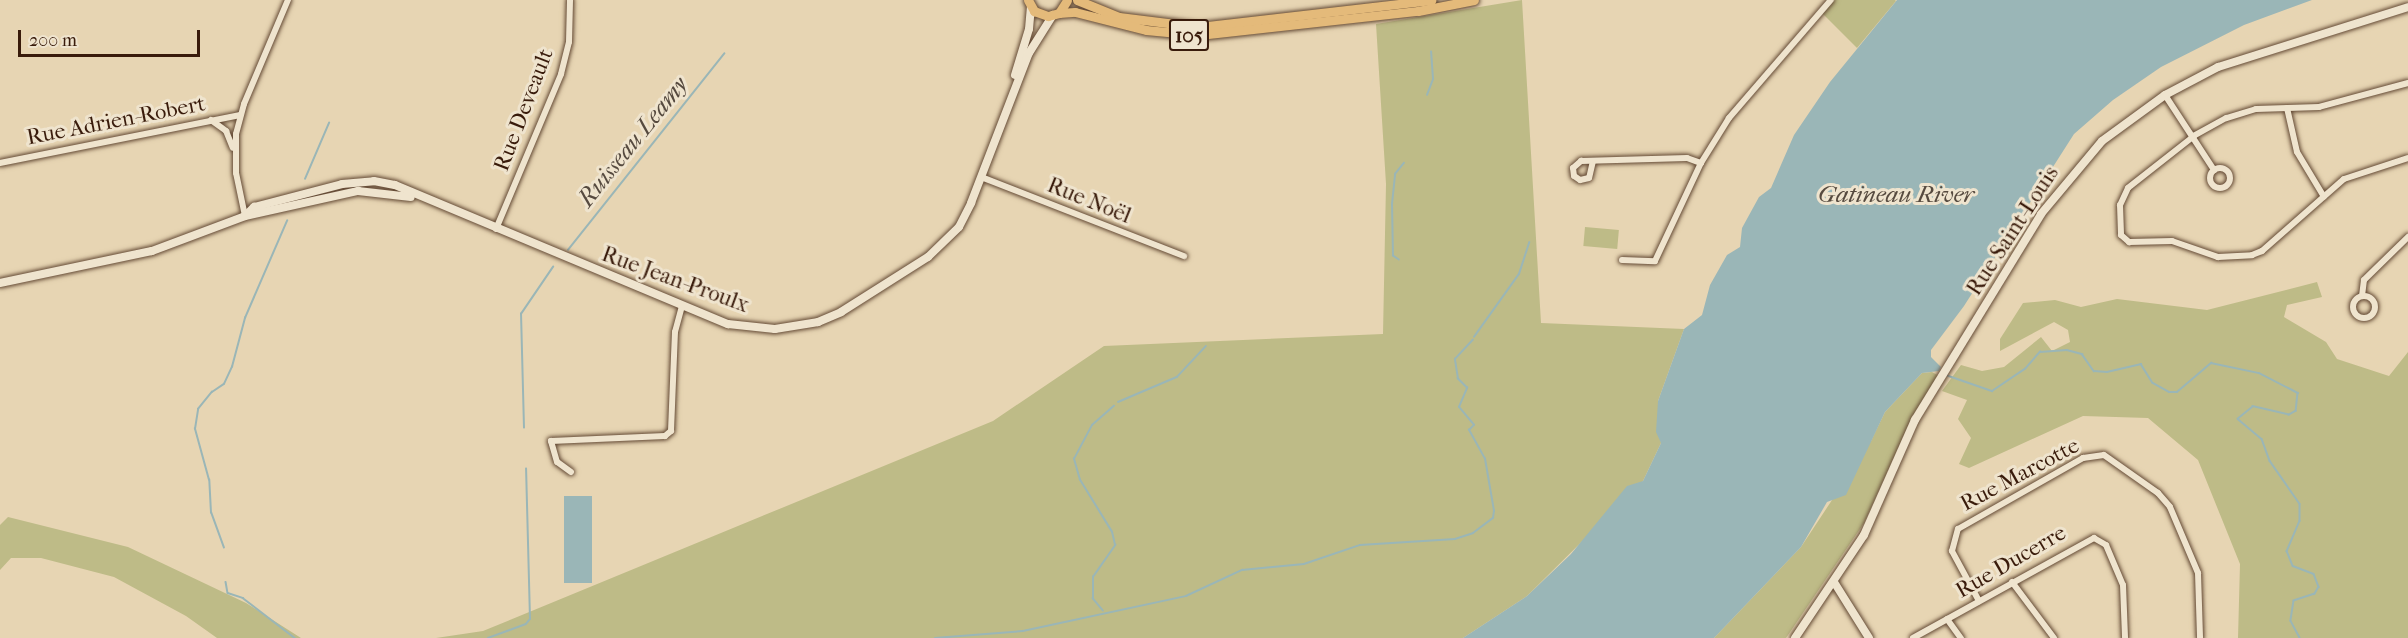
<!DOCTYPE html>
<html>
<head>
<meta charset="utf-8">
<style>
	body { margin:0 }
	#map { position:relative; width:2408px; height:638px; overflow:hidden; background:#e7d5b3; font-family:"IM FELL French Canon",serif }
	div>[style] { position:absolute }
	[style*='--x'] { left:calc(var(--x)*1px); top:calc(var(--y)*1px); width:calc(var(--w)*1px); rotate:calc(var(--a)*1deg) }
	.green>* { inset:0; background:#bebb87; transform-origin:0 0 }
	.water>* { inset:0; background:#9ab6b7; transform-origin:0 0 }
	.stream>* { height:1.5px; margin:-0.75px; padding:0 0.75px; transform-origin:0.75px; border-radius:0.75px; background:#9ab6b7 }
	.roads { filter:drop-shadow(0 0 2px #644a35) drop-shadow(0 0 2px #644a35) }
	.street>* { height:6px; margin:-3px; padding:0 3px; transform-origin:3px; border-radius:3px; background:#efe4ce }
	.street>.ring { margin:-3px; padding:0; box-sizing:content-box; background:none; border:6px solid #efe4ce; border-radius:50% }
	.secondary>* { height:8px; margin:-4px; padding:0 4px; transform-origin:4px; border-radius:4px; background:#efe4ce }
	.primary>* { height:9px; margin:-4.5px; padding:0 4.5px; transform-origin:4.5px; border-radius:4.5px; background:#e4ba7a }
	span { translate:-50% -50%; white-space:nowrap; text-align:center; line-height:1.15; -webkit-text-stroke:6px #efe4ce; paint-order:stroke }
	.shield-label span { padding:2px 4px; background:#efe4ce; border:2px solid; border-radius:4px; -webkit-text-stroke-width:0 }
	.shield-label { font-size:21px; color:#391b0b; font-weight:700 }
	.street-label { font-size:22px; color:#391b0b }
	.water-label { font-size:24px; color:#564a3f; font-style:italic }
	.scale { position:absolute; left:18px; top:30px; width:182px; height:27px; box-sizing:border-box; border:3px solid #391b0b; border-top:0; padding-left:8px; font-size:18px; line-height:21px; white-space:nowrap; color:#391b0b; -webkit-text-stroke:4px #efe4ce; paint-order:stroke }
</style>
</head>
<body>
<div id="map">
	<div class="green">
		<div style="clip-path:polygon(1522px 0,1541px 323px,1684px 329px,1658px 401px,1661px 443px,1643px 481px,1527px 596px,1463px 638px,436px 638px,483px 631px,993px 421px,1104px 346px,1383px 334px,1386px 184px,1376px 24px)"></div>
		<div style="clip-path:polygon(1831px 0,1895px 0,1896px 1px,1857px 48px,1821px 12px)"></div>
		<div style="left:1585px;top:227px;width:34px;height:19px;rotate:5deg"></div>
		<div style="clip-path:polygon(2317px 282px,2322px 297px,2287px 305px,2284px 317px,2326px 342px,2337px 359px,2389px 376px,2408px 352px,2408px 638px,2238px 638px,2240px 564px,2198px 460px,2148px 418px,2083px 416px,1969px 468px,1959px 464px,1971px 438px,1958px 419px,1967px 400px,1942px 391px,1961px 365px,1982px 371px,2004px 367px,2041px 337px,2052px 351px,2070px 342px,2068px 330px,2054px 322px,2000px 351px,2000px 339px,2023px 303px,2055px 300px,2081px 307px,2117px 299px,2207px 310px)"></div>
		<div style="clip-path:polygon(1932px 372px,1939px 376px,1913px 415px,1864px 523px,1786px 638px,1714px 638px,1801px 547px,1871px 441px,1885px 412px,1922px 373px)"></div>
		<div style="clip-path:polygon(8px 517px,128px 547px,246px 603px,301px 638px,217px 638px,186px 616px,114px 577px,41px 558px,11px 558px,0 570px,0 525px)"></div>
	</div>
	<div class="water">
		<div style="clip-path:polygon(1897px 0,2312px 0,2244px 25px,2161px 67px,2113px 100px,2074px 134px,1964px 306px,1931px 350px,1931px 357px,1941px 367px,1939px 371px,1922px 373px,1885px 412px,1846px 495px,1827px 502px,1801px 547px,1714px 638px,1463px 638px,1527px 596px,1571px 554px,1627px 486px,1643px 481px,1661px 443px,1656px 432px,1658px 401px,1684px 329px,1702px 315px,1710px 285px,1727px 255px,1740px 247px,1742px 228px,1759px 197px,1771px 188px,1794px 135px,1830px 82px)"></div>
		<div style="left:564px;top:496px;width:28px;height:87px"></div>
	</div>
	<div class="stream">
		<div style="--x:1427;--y:95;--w:17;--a:-69"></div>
		<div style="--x:1433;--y:79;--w:27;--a:-94"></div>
		<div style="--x:305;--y:179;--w:61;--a:-66.8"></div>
		<div style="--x:568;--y:250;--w:251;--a:-51.5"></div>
		<div style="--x:1399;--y:260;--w:7;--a:-146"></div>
		<div style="--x:1393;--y:256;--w:52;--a:-91.1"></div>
		<div style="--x:1392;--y:204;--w:30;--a:-84"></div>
		<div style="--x:1395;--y:174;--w:14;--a:-51"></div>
		<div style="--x:1474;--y:337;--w:77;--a:-54.5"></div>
		<div style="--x:1519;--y:274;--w:33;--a:-72"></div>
		<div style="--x:1946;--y:375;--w:49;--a:19.2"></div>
		<div style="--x:1992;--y:391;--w:40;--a:-34"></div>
		<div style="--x:2025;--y:369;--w:23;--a:-49"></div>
		<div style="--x:2040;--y:352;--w:27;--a:-4"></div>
		<div style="--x:2067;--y:350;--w:16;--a:15"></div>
		<div style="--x:2082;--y:354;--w:21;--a:55"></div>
		<div style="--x:2094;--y:371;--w:13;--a:4"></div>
		<div style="--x:2107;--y:372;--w:35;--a:-13"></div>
		<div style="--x:2141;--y:364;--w:22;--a:58"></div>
		<div style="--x:2153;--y:383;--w:18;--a:29"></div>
		<div style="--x:2169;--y:392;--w:8;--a:0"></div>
		<div style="--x:2177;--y:392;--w:45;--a:-40.5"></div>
		<div style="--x:2211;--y:363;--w:49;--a:11.8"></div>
		<div style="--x:2259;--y:373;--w:44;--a:27.1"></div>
		<div style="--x:2298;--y:393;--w:18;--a:96"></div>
		<div style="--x:2296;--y:411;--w:8;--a:150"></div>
		<div style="--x:2289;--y:415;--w:37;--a:-167"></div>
		<div style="--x:2253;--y:407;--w:19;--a:141"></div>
		<div style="--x:2238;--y:419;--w:31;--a:40"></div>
		<div style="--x:2262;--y:439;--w:23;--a:70"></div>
		<div style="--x:2270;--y:461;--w:52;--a:55.1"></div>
		<div style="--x:2300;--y:504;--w:17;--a:90"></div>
		<div style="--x:2300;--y:521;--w:33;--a:113"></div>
		<div style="--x:2287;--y:551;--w:16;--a:68"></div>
		<div style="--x:2293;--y:566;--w:22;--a:21"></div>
		<div style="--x:2314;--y:574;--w:14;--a:69"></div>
		<div style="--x:2319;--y:587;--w:8;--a:120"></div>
		<div style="--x:2315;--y:594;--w:22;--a:162"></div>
		<div style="--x:2294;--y:601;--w:20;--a:99"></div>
		<div style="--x:2291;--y:621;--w:19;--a:62"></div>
		<div style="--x:1118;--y:402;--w:64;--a:-23"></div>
		<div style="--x:1177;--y:377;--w:42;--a:-46.9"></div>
		<div style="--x:524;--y:428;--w:114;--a:-91.5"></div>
		<div style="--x:521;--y:314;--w:57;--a:-55.8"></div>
		<div style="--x:224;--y:548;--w:37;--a:-110"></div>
		<div style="--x:211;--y:513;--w:33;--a:-93"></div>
		<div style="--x:209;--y:480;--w:53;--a:-105.4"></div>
		<div style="--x:195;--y:429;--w:20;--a:-81"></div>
		<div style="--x:198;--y:409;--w:22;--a:-51"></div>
		<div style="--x:212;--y:392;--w:14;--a:-34"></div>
		<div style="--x:224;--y:384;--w:19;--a:-65"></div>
		<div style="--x:232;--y:367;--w:51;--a:-75.1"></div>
		<div style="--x:245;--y:318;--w:106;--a:-66.6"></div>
		<div style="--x:226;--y:582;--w:11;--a:80"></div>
		<div style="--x:228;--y:593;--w:16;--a:18"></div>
		<div style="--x:243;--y:598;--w:66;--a:37.6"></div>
		<div style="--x:1103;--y:611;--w:16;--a:-130"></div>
		<div style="--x:1093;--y:599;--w:22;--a:-90"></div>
		<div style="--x:1093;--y:577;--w:39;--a:-55"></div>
		<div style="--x:1115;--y:545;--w:13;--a:-103"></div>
		<div style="--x:1112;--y:532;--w:61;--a:-121.6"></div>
		<div style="--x:1080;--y:480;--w:22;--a:-106"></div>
		<div style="--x:1074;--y:459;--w:38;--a:-62"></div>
		<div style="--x:1092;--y:425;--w:29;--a:-41"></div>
		<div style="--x:488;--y:638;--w:40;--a:-20.2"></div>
		<div style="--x:526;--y:624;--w:6;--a:-51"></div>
		<div style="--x:530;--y:619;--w:150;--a:-91.5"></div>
		<div style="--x:935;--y:638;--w:88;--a:-4.5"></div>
		<div style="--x:1023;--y:631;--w:167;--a:-12.1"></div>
		<div style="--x:1186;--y:596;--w:62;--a:-24.9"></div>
		<div style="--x:1242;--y:570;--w:62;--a:-5.5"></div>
		<div style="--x:1304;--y:564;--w:59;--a:-18.7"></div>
		<div style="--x:1360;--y:545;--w:95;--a:-3.6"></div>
		<div style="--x:1455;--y:539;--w:19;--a:-18"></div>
		<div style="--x:1473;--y:533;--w:25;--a:-37"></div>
		<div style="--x:1493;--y:518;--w:7;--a:-82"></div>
		<div style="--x:1494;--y:511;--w:53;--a:-99.8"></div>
		<div style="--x:1485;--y:459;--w:33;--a:-119"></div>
		<div style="--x:1469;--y:430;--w:7;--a:-45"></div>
		<div style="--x:1474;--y:425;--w:23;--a:-130"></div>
		<div style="--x:1459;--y:407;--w:21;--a:-67"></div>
		<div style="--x:1467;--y:388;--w:13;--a:-135"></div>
		<div style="--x:1458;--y:379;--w:20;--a:-99"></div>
		<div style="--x:1455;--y:359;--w:26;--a:-47"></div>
	</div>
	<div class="roads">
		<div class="street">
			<div style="--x:2408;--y:83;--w:92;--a:164.9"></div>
			<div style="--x:2319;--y:107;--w:63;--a:178.2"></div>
			<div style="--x:2256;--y:109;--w:31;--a:163"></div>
			<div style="--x:2226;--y:118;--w:37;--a:151"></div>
			<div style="--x:2194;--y:136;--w:84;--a:141.8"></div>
			<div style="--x:2128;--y:188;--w:19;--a:115"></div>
			<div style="--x:2120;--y:205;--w:30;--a:88"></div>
			<div style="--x:2121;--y:235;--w:11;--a:41"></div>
			<div style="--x:2129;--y:242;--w:43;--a:-1.3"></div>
			<div style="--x:2172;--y:241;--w:49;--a:19.2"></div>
			<div style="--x:2218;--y:257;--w:34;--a:-3"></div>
			<div style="--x:2252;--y:255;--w:11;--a:-22"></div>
			<div style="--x:2262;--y:251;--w:109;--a:-41.3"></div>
			<div style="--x:2344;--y:179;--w:67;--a:-18.2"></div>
			<div style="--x:2165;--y:95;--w:90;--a:56.8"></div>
			<div style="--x:2287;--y:108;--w:45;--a:77.2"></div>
			<div style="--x:2297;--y:152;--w:52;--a:59"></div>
			<div style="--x:211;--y:120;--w:19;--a:36"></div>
			<div style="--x:226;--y:131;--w:18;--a:68"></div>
			<div style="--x:1593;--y:161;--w:17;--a:103"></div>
			<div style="--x:1589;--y:178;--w:9;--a:167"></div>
			<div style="--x:1580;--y:180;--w:7;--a:-146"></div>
			<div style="--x:1574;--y:176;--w:8;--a:-97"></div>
			<div style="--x:1573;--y:168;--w:11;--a:-41"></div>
			<div style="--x:1581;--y:161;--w:106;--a:-1.6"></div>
			<div style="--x:1687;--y:158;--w:15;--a:20"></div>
			<div style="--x:0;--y:163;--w:245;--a:-11.3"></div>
			<div class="ring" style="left:2210px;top:168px;width:14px;height:14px"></div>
			<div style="--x:981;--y:177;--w:218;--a:21.3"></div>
			<div style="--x:245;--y:216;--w:44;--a:-101.8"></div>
			<div style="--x:236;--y:173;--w:39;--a:-90"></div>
			<div style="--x:236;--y:134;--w:31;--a:-75"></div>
			<div style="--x:244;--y:104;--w:113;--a:-67.1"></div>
			<div style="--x:496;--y:229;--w:168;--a:-67.2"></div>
			<div style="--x:561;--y:74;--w:33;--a:-76"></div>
			<div style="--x:569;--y:42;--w:42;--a:-88.6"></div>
			<div style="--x:1622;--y:260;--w:33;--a:2"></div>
			<div style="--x:1655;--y:261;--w:108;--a:-64.9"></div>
			<div style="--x:1701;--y:163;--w:53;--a:-58.1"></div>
			<div style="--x:1729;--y:118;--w:156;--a:-49.2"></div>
			<div class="ring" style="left:2353px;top:296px;width:16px;height:16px"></div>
			<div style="--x:2362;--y:296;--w:16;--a:-83"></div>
			<div style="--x:2364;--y:280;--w:62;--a:-44.3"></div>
			<div style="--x:571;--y:472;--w:17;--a:-144"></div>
			<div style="--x:557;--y:462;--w:22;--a:-106"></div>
			<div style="--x:551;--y:441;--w:114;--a:-2.5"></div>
			<div style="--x:665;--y:436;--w:8;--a:-40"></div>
			<div style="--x:671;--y:431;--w:99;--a:-87.7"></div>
			<div style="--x:675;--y:332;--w:27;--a:-75"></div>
			<div style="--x:2012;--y:582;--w:70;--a:53.1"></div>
			<div style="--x:1979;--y:601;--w:57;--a:-118.4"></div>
			<div style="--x:1952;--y:551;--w:23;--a:-75"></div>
			<div style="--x:1958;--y:529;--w:144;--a:-29.6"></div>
			<div style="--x:2083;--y:458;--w:21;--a:-8"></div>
			<div style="--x:2104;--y:455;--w:66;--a:35.1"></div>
			<div style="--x:2158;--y:493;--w:18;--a:49"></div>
			<div style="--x:2170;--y:507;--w:72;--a:67"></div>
			<div style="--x:2198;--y:573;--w:65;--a:88.2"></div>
			<div style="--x:1947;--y:619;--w:24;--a:54"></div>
			<div style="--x:1913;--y:638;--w:207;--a:-28.9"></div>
			<div style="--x:2094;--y:538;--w:14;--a:30"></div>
			<div style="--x:2106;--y:545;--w:43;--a:67"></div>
			<div style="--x:2123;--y:585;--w:53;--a:87.8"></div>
		</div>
		<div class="secondary">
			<div style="--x:1015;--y:75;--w:48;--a:-73.1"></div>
			<div style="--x:1029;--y:29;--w:23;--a:-85"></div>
			<div style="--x:245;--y:216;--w:116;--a:-12.5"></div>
			<div style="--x:358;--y:191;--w:53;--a:6.5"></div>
			<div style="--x:0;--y:283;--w:155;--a:-11.9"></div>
			<div style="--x:152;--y:251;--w:99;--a:-20.6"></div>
			<div style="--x:245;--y:216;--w:13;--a:-45"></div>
			<div style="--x:254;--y:207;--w:91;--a:-14.6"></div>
			<div style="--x:342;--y:184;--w:32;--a:-5"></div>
			<div style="--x:374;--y:181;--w:21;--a:11"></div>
			<div style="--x:395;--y:185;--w:361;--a:22.7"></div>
			<div style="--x:728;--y:324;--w:47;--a:6.1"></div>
			<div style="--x:775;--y:329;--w:44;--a:-9.2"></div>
			<div style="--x:818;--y:322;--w:25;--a:-23"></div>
			<div style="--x:841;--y:312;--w:103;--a:-32.3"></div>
			<div style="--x:928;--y:257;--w:43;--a:-44.1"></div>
			<div style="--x:959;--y:227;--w:27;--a:-63"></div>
			<div style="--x:971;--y:203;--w:161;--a:-68.9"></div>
			<div style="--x:1029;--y:53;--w:45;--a:-57.7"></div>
			<div style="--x:1834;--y:582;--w:66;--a:58"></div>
			<div style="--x:1795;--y:638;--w:124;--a:-56.2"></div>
			<div style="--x:1864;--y:535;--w:126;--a:-66.1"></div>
			<div style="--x:1915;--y:420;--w:241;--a:-58.5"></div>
			<div style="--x:2041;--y:214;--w:95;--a:-50.1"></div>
			<div style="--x:2102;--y:141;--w:78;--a:-36.1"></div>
			<div style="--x:2165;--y:95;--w:60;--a:-27.8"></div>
			<div style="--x:2218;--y:67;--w:199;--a:-17.5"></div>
		</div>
		<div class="primary">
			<div style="--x:1028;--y:0;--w:13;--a:61"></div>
			<div style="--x:1034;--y:11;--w:15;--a:20"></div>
			<div style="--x:1048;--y:16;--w:11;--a:-15"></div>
			<div style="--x:1059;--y:13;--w:15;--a:-58"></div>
			<div style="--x:1077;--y:0;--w:45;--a:22"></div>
			<div style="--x:1119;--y:17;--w:81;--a:7.1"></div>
			<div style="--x:1199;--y:27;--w:234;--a:-6.6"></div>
			<div style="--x:1059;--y:13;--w:16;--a:-4"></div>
			<div style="--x:1075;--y:12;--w:73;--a:14.2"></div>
			<div style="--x:1146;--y:30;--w:53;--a:5.4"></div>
			<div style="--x:1199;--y:35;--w:220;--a:-6.3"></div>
			<div style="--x:1418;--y:11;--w:57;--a:-11.1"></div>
		</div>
	</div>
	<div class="shield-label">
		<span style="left:1189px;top:35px">105</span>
	</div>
	<div class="street-label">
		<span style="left:524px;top:110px;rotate:-69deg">Rue Deveault</span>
		<span style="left:116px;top:121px;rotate:-11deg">Rue Adrien-Robert</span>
		<span style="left:1089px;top:201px;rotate:22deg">Rue Noël</span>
		<span style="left:2013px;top:231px;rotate:-57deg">Rue Saint-Louis</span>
		<span style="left:675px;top:280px;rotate:20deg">Rue Jean-Proulx</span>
		<span style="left:2020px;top:475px;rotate:-28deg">Rue Marcotte</span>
		<span style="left:2011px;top:562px;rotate:-30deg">Rue Ducerre</span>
	</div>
	<div class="water-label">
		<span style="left:633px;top:142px;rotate:-51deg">Ruisseau Leamy</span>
		<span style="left:1896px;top:195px">Gatineau River</span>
	</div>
	<div class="scale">200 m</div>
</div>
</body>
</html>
